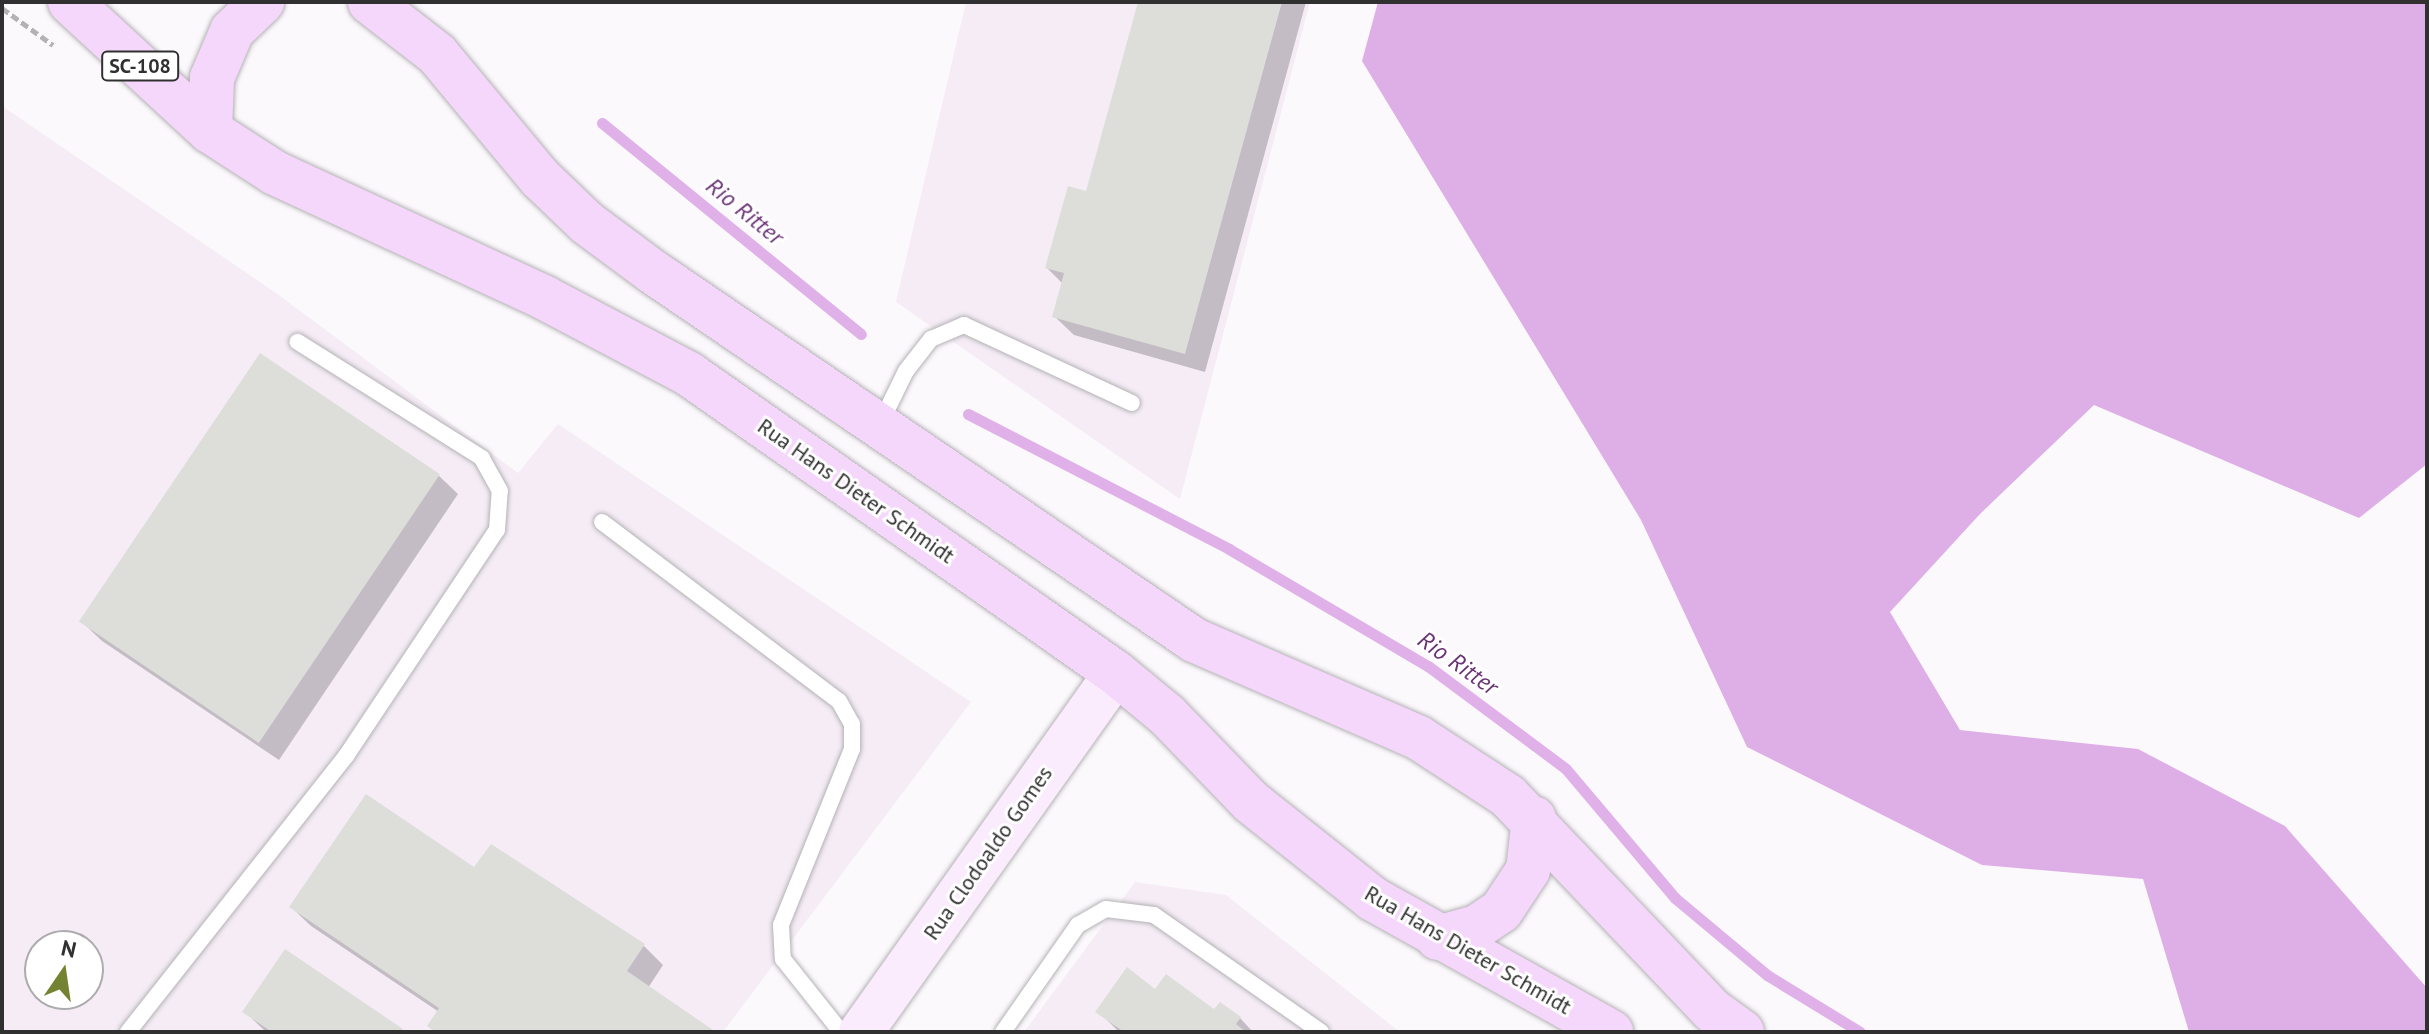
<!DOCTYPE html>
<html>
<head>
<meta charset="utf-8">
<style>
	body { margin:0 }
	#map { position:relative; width:2429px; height:1034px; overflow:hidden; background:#fcf9fd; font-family:"PT Sans",sans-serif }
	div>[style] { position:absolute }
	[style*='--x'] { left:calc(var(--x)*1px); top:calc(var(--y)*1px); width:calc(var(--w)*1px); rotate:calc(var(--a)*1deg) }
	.built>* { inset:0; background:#f5ecf6 }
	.forest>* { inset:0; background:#deafe7 }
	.shadow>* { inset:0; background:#0003 }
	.stream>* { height:11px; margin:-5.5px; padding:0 5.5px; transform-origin:5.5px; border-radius:5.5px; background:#e0b1e9 }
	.building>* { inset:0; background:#dddeda; transform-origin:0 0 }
	.path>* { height:5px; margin-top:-2.5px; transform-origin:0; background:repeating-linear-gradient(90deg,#b5b2b5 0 8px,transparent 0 12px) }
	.roads { filter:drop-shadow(0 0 2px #b4b2b5) drop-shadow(0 0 2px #b4b2b5) }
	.lane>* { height:16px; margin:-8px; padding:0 8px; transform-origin:8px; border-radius:8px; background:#fff }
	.secondary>* { height:44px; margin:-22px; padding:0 22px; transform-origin:22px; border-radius:22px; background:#faebfd }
	.primary>* { height:44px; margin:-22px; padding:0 22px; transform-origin:22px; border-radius:22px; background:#f5d7fb }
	span { translate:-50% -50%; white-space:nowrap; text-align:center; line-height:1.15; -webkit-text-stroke:6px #fff; paint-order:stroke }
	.shield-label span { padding:2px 6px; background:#fff; border:2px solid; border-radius:6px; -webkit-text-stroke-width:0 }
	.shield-label { font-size:20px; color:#313031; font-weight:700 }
	.street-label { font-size:22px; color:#313031 }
	.water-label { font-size:24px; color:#6c3477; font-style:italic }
	.frame { position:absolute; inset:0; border:4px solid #313031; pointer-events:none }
	.north { position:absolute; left:24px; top:930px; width:80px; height:80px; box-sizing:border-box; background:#fff; border:2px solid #adacad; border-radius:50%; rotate:13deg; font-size:22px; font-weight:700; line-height:32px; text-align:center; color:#313031 }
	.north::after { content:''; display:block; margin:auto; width:28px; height:36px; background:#748332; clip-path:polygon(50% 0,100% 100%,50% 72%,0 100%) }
</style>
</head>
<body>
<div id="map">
	<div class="built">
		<div style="clip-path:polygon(966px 2px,1310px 2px,1180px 499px,896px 302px)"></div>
		<div style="clip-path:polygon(evenodd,2px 106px,276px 293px,518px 473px,558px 424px,971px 702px,723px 1032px,2px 1032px,2px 106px,40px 946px,88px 946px,88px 994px,40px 994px,40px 946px)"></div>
		<div style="clip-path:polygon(1135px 882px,1226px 895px,1400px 1032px,1024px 1032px)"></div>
	</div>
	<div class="forest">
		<div style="clip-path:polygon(1378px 2px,2427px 2px,2427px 464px,2359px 518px,2094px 405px,1980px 514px,1890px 612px,1960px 730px,2138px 749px,2285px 826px,2427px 988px,2427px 1032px,2189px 1032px,2143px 879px,1982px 865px,1747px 747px,1641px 520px,1362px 61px)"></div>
	</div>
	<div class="shadow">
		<div style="clip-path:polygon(1140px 2px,1306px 2px,1205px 372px,1074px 335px,1054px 316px,1063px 284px,1047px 268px,1087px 193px)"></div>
		<div style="clip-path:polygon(438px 475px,458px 494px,279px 760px,102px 641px,82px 622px)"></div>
		<div style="clip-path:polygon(475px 870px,644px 946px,663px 965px,648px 988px,713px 1032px,436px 1032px,439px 1012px,311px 926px,291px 907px)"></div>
		<div style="clip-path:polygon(1155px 991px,1240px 1018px,1253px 1032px,1119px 1032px,1098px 1011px)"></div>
		<div style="clip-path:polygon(245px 1012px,401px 1030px,403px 1032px,266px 1032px)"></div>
	</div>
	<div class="stream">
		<div style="--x:602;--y:123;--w:334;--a:39.2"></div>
		<div style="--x:968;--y:414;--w:294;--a:27.3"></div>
		<div style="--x:1229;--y:549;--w:231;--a:30.5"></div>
		<div style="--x:1428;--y:666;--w:172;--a:36.7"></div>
		<div style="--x:1566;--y:769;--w:169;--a:49.8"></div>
		<div style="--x:1675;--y:898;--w:120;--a:39.9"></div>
		<div style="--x:1767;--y:975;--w:109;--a:31.5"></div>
	</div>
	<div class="building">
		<div style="clip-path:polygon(1138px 2px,1282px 2px,1185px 354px,1052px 317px,1064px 273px,1045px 268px,1068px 186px,1086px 191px)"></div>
		<div style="left:260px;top:353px;width:217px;height:324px;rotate:34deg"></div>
		<div style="clip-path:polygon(366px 794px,474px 867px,491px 844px,645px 944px,627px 971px,716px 1032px,435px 1032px,427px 1026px,439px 1008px,289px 907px)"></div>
		<div style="clip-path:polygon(285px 949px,403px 1029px,400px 1032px,272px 1032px,242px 1012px)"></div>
		<div style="clip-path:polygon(1127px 967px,1155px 989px,1166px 974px,1214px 1009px,1220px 1002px,1241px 1017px,1236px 1024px,1246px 1032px,1124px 1032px,1095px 1012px)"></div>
	</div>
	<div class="path">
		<div style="--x:2;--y:8;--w:63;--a:36"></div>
	</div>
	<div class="roads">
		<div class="lane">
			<div style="--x:879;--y:426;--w:61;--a:-63.9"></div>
			<div style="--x:906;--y:371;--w:41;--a:-52"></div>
			<div style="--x:931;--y:339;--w:36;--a:-23"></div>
			<div style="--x:964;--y:325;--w:185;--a:24.9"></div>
			<div style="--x:602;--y:522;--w:297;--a:37.1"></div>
			<div style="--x:839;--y:701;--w:26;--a:61"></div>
			<div style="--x:852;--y:724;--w:25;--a:90"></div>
			<div style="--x:852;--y:749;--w:190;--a:112"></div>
			<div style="--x:781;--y:925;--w:34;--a:87"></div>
			<div style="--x:783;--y:959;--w:93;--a:51.5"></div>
			<div style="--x:128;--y:1032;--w:352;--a:-51.7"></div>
			<div style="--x:346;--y:756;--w:272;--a:-56.3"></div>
			<div style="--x:497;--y:530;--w:39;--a:-86"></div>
			<div style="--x:500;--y:491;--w:38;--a:-119"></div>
			<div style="--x:482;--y:458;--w:218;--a:-147.8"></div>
			<div style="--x:1003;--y:1032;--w:131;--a:-55"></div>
			<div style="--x:1078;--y:925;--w:32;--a:-30"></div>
			<div style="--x:1106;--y:909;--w:48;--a:7.1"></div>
			<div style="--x:1154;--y:915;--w:204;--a:35"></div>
		</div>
		<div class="secondary">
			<div style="--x:861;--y:1032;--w:440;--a:-54.6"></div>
		</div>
		<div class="primary">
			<div style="--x:70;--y:2;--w:190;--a:42.7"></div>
			<div style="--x:210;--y:131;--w:77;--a:32.9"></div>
			<div style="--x:275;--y:173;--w:298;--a:24.8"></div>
			<div style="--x:545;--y:298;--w:163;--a:27.8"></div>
			<div style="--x:689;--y:374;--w:521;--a:35"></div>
			<div style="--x:1116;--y:673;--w:66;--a:39.5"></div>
			<div style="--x:1167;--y:715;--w:121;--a:46"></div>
			<div style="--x:1251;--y:802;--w:156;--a:38.5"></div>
			<div style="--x:1373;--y:899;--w:273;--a:29.2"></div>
			<div style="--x:370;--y:2;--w:85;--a:37.8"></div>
			<div style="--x:437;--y:54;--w:161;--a:50.3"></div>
			<div style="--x:540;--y:178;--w:65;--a:43.8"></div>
			<div style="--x:587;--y:223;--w:82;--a:36.6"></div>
			<div style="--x:653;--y:272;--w:654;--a:34.22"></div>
			<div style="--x:1194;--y:640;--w:245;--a:23.5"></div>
			<div style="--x:1419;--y:738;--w:106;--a:33.1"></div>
			<div style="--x:1508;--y:796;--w:297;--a:46.4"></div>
			<div style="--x:1713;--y:1011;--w:36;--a:36"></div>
			<div style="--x:210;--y:131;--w:53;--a:-87.8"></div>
			<div style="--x:212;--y:78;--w:51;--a:-66.9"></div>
			<div style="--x:232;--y:31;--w:42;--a:-44"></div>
			<div style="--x:1438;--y:938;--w:41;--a:-15.8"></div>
			<div style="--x:1477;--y:927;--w:29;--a:-34"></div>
			<div style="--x:1501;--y:911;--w:49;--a:-56.6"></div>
			<div style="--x:1528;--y:870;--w:52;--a:-83.4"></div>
		</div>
	</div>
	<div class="shield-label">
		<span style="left:140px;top:66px">SC-108</span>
	</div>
	<div class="street-label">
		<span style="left:856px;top:491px;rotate:35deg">Rua Hans Dieter Schmidt</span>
		<span style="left:988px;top:853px;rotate:-55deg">Rua Clodoaldo Gomes</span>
		<span style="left:1468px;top:950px;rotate:30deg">Rua Hans Dieter Schmidt</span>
	</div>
	<div class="water-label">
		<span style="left:745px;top:211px;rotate:39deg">Rio Ritter</span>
		<span style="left:1458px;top:663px;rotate:35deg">Rio Ritter</span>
	</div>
	<div class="frame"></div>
	<div class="north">N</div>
</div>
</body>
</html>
